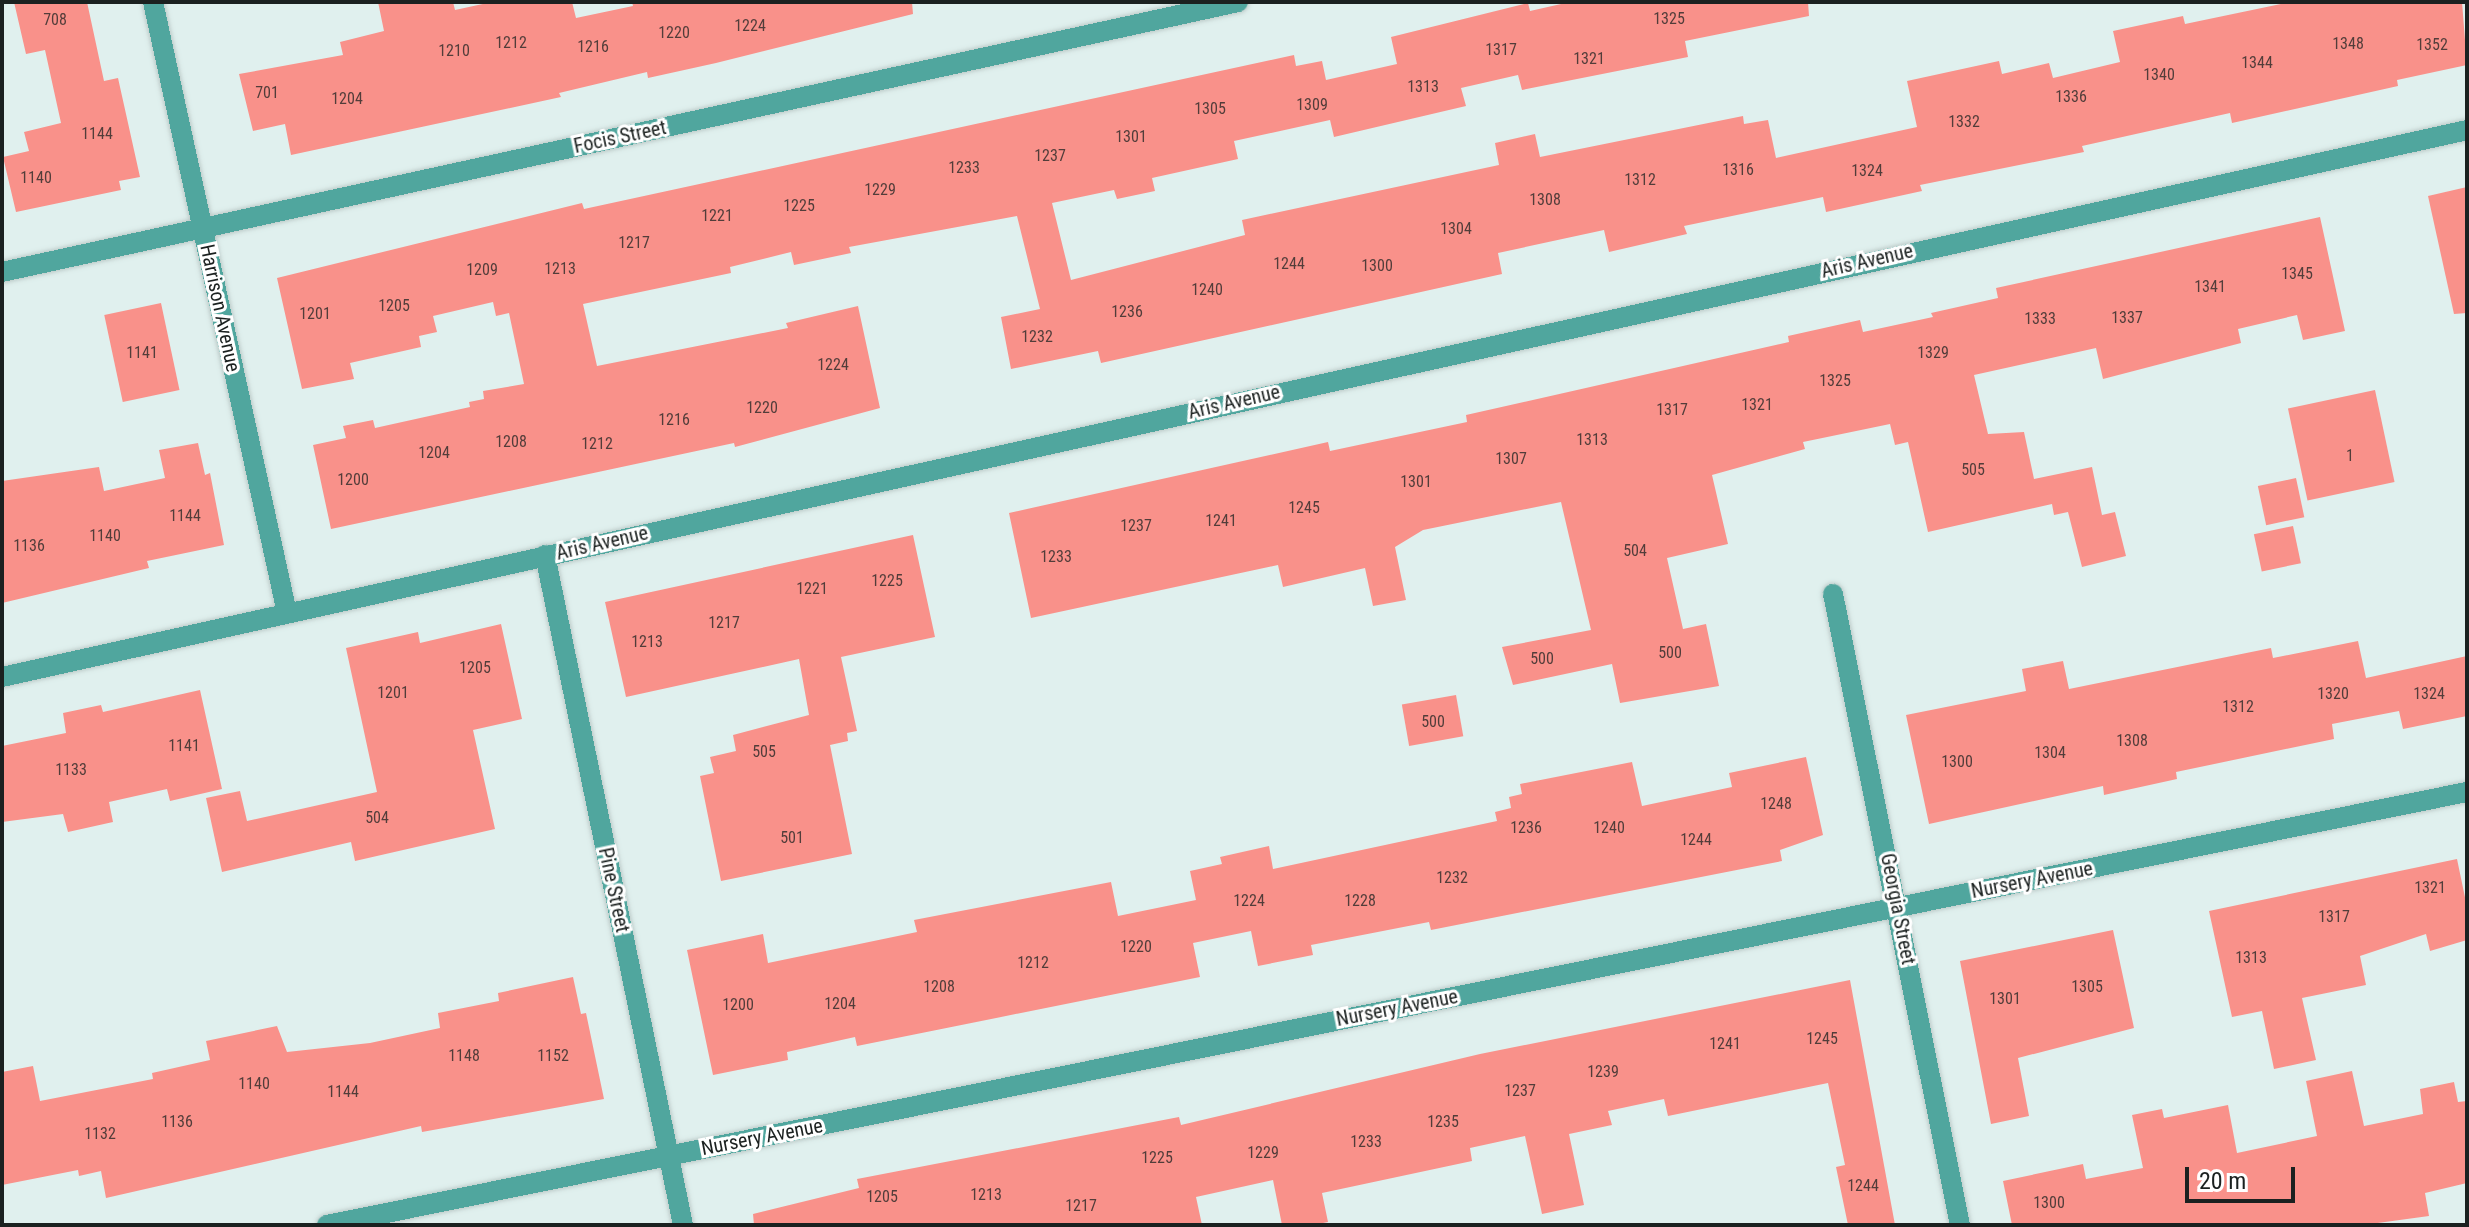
<!DOCTYPE html>
<html>
<head>
<meta charset="utf-8">
<style>
	body { margin:0 }
	#map { position:relative; width:2469px; height:1227px; overflow:hidden; background:#e0f0ee; font-family:"Roboto Condensed",sans-serif }
	div>[style] { position:absolute }
	[style*='--x'] { left:calc(var(--x)*1px); top:calc(var(--y)*1px); width:calc(var(--w)*1px); rotate:calc(var(--a)*1deg) }
	.building>* { inset:0; background:#f9918a; transform-origin:0 0 }
	.roads { filter:drop-shadow(0 0 2px #bdcbc9) drop-shadow(0 0 2px #bdcbc9) }
	.street>* { height:20px; margin:-10px; padding:0 10px; transform-origin:10px; border-radius:10px; background:#50a69e }
	span { translate:-50% -50%; white-space:nowrap; text-align:center; line-height:1.15; -webkit-text-stroke:6px #fff; paint-order:stroke }
	.number-label { font-size:16px; color:#523d3a }
	.number-label span { -webkit-text-stroke-width:0 }
	.street-label { font-size:20px; color:#1b2120 }
	.frame { position:absolute; inset:0; border:4px solid #1b2120; pointer-events:none }
	.scale { position:absolute; left:2185px; top:1167px; width:110px; height:36px; box-sizing:border-box; border:4px solid #1b2120; border-top:0; padding-left:10px; font-size:24px; line-height:28px; white-space:nowrap; color:#1b2120; -webkit-text-stroke:6px #fff; paint-order:stroke }
</style>
</head>
<body>
<div id="map">
	<div class="building">
		<div style="clip-path:polygon(14px 2px,87px 2px,104px 81px,118px 78px,140px 177px,119px 181px,121px 190px,16px 212px,3px 157px,29px 151px,24px 132px,61px 123px,45px 50px,26px 54px)"></div>
		<div style="clip-path:polygon(378px 2px,453px 2px,455px 10px,492px 2px,572px 2px,576px 18px,633px 6px,632px 2px,912px 2px,913px 14px,716px 63px,648px 78px,647px 72px,559px 93px,561px 97px,291px 155px,285px 124px,253px 131px,239px 74px,343px 55px,340px 42px,384px 31px)"></div>
		<div style="clip-path:polygon(1570px 2px,1808px 2px,1809px 16px,1685px 41px,1688px 57px,1522px 90px,1518px 75px,1461px 88px,1466px 106px,1334px 137px,1330px 120px,1234px 141px,1238px 159px,1152px 178px,1155px 191px,1117px 199px,1114px 190px,1052px 203px,1071px 280px,1245px 235px,1242px 220px,1499px 165px,1495px 143px,1535px 134px,1540px 157px,1743px 116px,1744px 124px,1768px 120px,1776px 158px,1917px 127px,1907px 81px,1999px 61px,2002px 74px,2049px 63px,2053px 78px,2120px 62px,2113px 31px,2183px 16px,2185px 24px,2291px 2px,2462px 2px,2467px 65px,2397px 80px,2398px 86px,2232px 123px,2230px 113px,2082px 146px,2084px 152px,1920px 185px,1922px 191px,1826px 212px,1823px 197px,1684px 226px,1687px 234px,1609px 252px,1604px 230px,1498px 253px,1502px 274px,1101px 363px,1098px 351px,1011px 369px,1001px 317px,1040px 309px,1017px 216px,849px 247px,851px 253px,794px 265px,791px 252px,730px 267px,731px 273px,583px 304px,597px 366px,788px 328px,786px 323px,858px 306px,880px 408px,735px 447px,734px 443px,331px 529px,313px 445px,346px 438px,343px 426px,373px 420px,375px 428px,470px 407px,469px 402px,484px 399px,483px 391px,524px 384px,509px 313px,496px 316px,493px 302px,433px 316px,437px 332px,419px 336px,421px 347px,350px 363px,354px 379px,302px 389px,277px 278px,582px 203px,584px 209px,1294px 55px,1296px 66px,1322px 61px,1326px 80px,1397px 64px,1391px 37px,1528px 3px,1530px 11px)"></div>
		<div style="clip-path:polygon(2467px 187px,2467px 313px,2454px 314px,2428px 196px)"></div>
		<div style="clip-path:polygon(2320px 217px,2345px 331px,2303px 340px,2297px 315px,2238px 329px,2241px 343px,2103px 379px,2096px 348px,1974px 375px,1988px 434px,2024px 432px,2034px 479px,2092px 467px,2102px 515px,2115px 512px,2126px 556px,2082px 567px,2068px 512px,2054px 515px,2052px 504px,1928px 532px,1908px 442px,1895px 445px,1890px 424px,1803px 442px,1805px 449px,1712px 475px,1728px 544px,1667px 558px,1683px 629px,1706px 624px,1719px 686px,1620px 703px,1612px 664px,1513px 685px,1502px 647px,1591px 630px,1561px 502px,1423px 530px,1395px 547px,1406px 600px,1373px 606px,1365px 568px,1283px 587px,1278px 565px,1031px 618px,1009px 513px,1328px 442px,1330px 451px,1467px 422px,1466px 415px,1789px 342px,1788px 336px,1860px 320px,1863px 332px,1933px 317px,1931px 313px,1998px 298px,1996px 288px)"></div>
		<div style="left:161px;top:303px;width:89px;height:58px;rotate:78deg"></div>
		<div style="left:2375px;top:390px;width:94px;height:89px;rotate:78deg"></div>
		<div style="clip-path:polygon(198px 443px,205px 475px,210px 473px,224px 545px,147px 561px,149px 568px,2px 603px,2px 481px,99px 467px,104px 491px,165px 478px,159px 450px)"></div>
		<div style="left:2296px;top:478px;width:40px;height:39px;rotate:78deg"></div>
		<div style="left:2293px;top:526px;width:38px;height:40px;rotate:78deg"></div>
		<div style="clip-path:polygon(913px 535px,935px 637px,841px 657px,857px 731px,847px 733px,848px 741px,830px 745px,852px 854px,721px 881px,700px 776px,714px 773px,710px 757px,736px 751px,733px 735px,809px 715px,799px 659px,626px 697px,605px 602px)"></div>
		<div style="clip-path:polygon(501px 624px,522px 719px,473px 730px,495px 829px,355px 861px,351px 842px,222px 872px,206px 798px,240px 791px,247px 821px,377px 792px,346px 648px,418px 632px,420px 643px)"></div>
		<div style="clip-path:polygon(2358px 641px,2366px 678px,2467px 656px,2467px 716px,2403px 729px,2399px 711px,2332px 724px,2334px 739px,2176px 772px,2177px 779px,2104px 795px,2103px 786px,1929px 824px,1906px 715px,2026px 691px,2022px 669px,2063px 661px,2069px 689px,2271px 648px,2273px 658px)"></div>
		<div style="clip-path:polygon(200px 690px,222px 789px,170px 801px,167px 789px,109px 802px,113px 822px,68px 832px,63px 814px,2px 822px,2px 746px,66px 733px,63px 713px,101px 705px,103px 712px)"></div>
		<div style="left:1456px;top:695px;width:42px;height:55px;rotate:80deg"></div>
		<div style="clip-path:polygon(1806px 757px,1823px 835px,1780px 850px,1782px 861px,1431px 930px,1429px 922px,1311px 945px,1313px 955px,1258px 966px,1251px 931px,1193px 943px,1200px 977px,857px 1046px,855px 1037px,787px 1052px,788px 1060px,713px 1075px,687px 950px,763px 934px,768px 963px,917px 932px,914px 920px,1111px 882px,1118px 916px,1196px 900px,1190px 871px,1222px 864px,1220px 857px,1269px 846px,1273px 869px,1497px 821px,1495px 812px,1511px 808px,1509px 797px,1522px 794px,1520px 784px,1632px 762px,1642px 806px,1732px 787px,1729px 773px)"></div>
		<div style="clip-path:polygon(2457px 859px,2467px 907px,2467px 940px,2430px 951px,2426px 934px,2360px 956px,2366px 985px,2302px 998px,2316px 1060px,2274px 1069px,2262px 1011px,2232px 1017px,2209px 911px)"></div>
		<div style="clip-path:polygon(2113px 930px,2134px 1028px,2018px 1058px,2029px 1116px,1991px 1124px,1960px 961px)"></div>
		<div style="clip-path:polygon(573px 977px,581px 1014px,586px 1013px,604px 1099px,422px 1132px,421px 1126px,106px 1198px,101px 1171px,79px 1176px,78px 1170px,2px 1185px,2px 1072px,33px 1066px,40px 1101px,153px 1079px,152px 1073px,210px 1060px,206px 1041px,277px 1026px,287px 1052px,370px 1043px,440px 1028px,438px 1013px,499px 1001px,498px 993px)"></div>
		<div style="clip-path:polygon(1850px 980px,1895px 1225px,1848px 1225px,1836px 1167px,1845px 1165px,1828px 1083px,1668px 1116px,1664px 1099px,1608px 1111px,1612px 1125px,1569px 1134px,1584px 1205px,1542px 1214px,1525px 1136px,1470px 1148px,1472px 1161px,1322px 1193px,1328px 1222px,1313px 1225px,1282px 1225px,1273px 1180px,1196px 1197px,1202px 1225px,754px 1225px,753px 1214px,859px 1188px,857px 1179px,1179px 1117px,1181px 1125px,1480px 1054px)"></div>
		<div style="clip-path:polygon(2352px 1071px,2364px 1126px,2423px 1114px,2420px 1089px,2454px 1082px,2458px 1102px,2467px 1101px,2467px 1183px,2425px 1193px,2429px 1216px,2363px 1225px,2012px 1225px,2003px 1181px,2083px 1164px,2086px 1179px,2143px 1168px,2132px 1115px,2162px 1109px,2164px 1118px,2228px 1105px,2237px 1153px,2317px 1136px,2306px 1081px)"></div>
	</div>
	<div class="roads">
		<div class="street">
			<div style="--x:153;--y:2;--w:626;--a:77.63"></div>
			<div style="--x:2;--y:272;--w:1265;--a:-12.32"></div>
			<div style="--x:545;--y:555;--w:684;--a:78.36"></div>
			<div style="--x:1833;--y:594;--w:644;--a:78.62"></div>
			<div style="--x:2;--y:677;--w:2525;--a:-12.51"></div>
			<div style="--x:327;--y:1225;--w:2183;--a:-11.44"></div>
		</div>
	</div>
	<div class="number-label">
		<span style="left:1669px;top:19px">1325</span>
		<span style="left:55px;top:20px">708</span>
		<span style="left:750px;top:26px">1224</span>
		<span style="left:674px;top:33px">1220</span>
		<span style="left:511px;top:43px">1212</span>
		<span style="left:2348px;top:44px">1348</span>
		<span style="left:2432px;top:45px">1352</span>
		<span style="left:593px;top:47px">1216</span>
		<span style="left:1501px;top:50px">1317</span>
		<span style="left:454px;top:51px">1210</span>
		<span style="left:1589px;top:59px">1321</span>
		<span style="left:2257px;top:63px">1344</span>
		<span style="left:2159px;top:75px">1340</span>
		<span style="left:1423px;top:87px">1313</span>
		<span style="left:267px;top:93px">701</span>
		<span style="left:2071px;top:97px">1336</span>
		<span style="left:347px;top:99px">1204</span>
		<span style="left:1312px;top:105px">1309</span>
		<span style="left:1210px;top:109px">1305</span>
		<span style="left:1964px;top:122px">1332</span>
		<span style="left:97px;top:134px">1144</span>
		<span style="left:1131px;top:137px">1301</span>
		<span style="left:1050px;top:156px">1237</span>
		<span style="left:964px;top:168px">1233</span>
		<span style="left:1738px;top:170px">1316</span>
		<span style="left:1867px;top:171px">1324</span>
		<span style="left:36px;top:178px">1140</span>
		<span style="left:1640px;top:180px">1312</span>
		<span style="left:880px;top:190px">1229</span>
		<span style="left:1545px;top:200px">1308</span>
		<span style="left:799px;top:206px">1225</span>
		<span style="left:717px;top:216px">1221</span>
		<span style="left:1456px;top:229px">1304</span>
		<span style="left:634px;top:243px">1217</span>
		<span style="left:1289px;top:264px">1244</span>
		<span style="left:1377px;top:266px">1300</span>
		<span style="left:560px;top:269px">1213</span>
		<span style="left:482px;top:270px">1209</span>
		<span style="left:2297px;top:274px">1345</span>
		<span style="left:2210px;top:287px">1341</span>
		<span style="left:1207px;top:290px">1240</span>
		<span style="left:394px;top:306px">1205</span>
		<span style="left:1127px;top:312px">1236</span>
		<span style="left:315px;top:314px">1201</span>
		<span style="left:2127px;top:318px">1337</span>
		<span style="left:2040px;top:319px">1333</span>
		<span style="left:1037px;top:337px">1232</span>
		<span style="left:142px;top:353px">1141</span>
		<span style="left:1933px;top:353px">1329</span>
		<span style="left:833px;top:365px">1224</span>
		<span style="left:1835px;top:381px">1325</span>
		<span style="left:1757px;top:405px">1321</span>
		<span style="left:762px;top:408px">1220</span>
		<span style="left:1672px;top:410px">1317</span>
		<span style="left:674px;top:420px">1216</span>
		<span style="left:1592px;top:440px">1313</span>
		<span style="left:511px;top:442px">1208</span>
		<span style="left:597px;top:444px">1212</span>
		<span style="left:434px;top:453px">1204</span>
		<span style="left:2350px;top:456px">1</span>
		<span style="left:1511px;top:459px">1307</span>
		<span style="left:1973px;top:470px">505</span>
		<span style="left:353px;top:480px">1200</span>
		<span style="left:1416px;top:482px">1301</span>
		<span style="left:1304px;top:508px">1245</span>
		<span style="left:185px;top:516px">1144</span>
		<span style="left:1221px;top:521px">1241</span>
		<span style="left:1136px;top:526px">1237</span>
		<span style="left:105px;top:536px">1140</span>
		<span style="left:29px;top:546px">1136</span>
		<span style="left:1635px;top:551px">504</span>
		<span style="left:1056px;top:557px">1233</span>
		<span style="left:887px;top:581px">1225</span>
		<span style="left:812px;top:589px">1221</span>
		<span style="left:724px;top:623px">1217</span>
		<span style="left:647px;top:642px">1213</span>
		<span style="left:1670px;top:653px">500</span>
		<span style="left:1542px;top:659px">500</span>
		<span style="left:475px;top:668px">1205</span>
		<span style="left:393px;top:693px">1201</span>
		<span style="left:2333px;top:694px">1320</span>
		<span style="left:2429px;top:694px">1324</span>
		<span style="left:2238px;top:707px">1312</span>
		<span style="left:1433px;top:722px">500</span>
		<span style="left:2132px;top:741px">1308</span>
		<span style="left:184px;top:746px">1141</span>
		<span style="left:764px;top:752px">505</span>
		<span style="left:2050px;top:753px">1304</span>
		<span style="left:1957px;top:762px">1300</span>
		<span style="left:71px;top:770px">1133</span>
		<span style="left:1776px;top:804px">1248</span>
		<span style="left:377px;top:818px">504</span>
		<span style="left:1526px;top:828px">1236</span>
		<span style="left:1609px;top:828px">1240</span>
		<span style="left:792px;top:838px">501</span>
		<span style="left:1696px;top:840px">1244</span>
		<span style="left:1452px;top:878px">1232</span>
		<span style="left:2430px;top:888px">1321</span>
		<span style="left:1249px;top:901px">1224</span>
		<span style="left:1360px;top:901px">1228</span>
		<span style="left:2334px;top:917px">1317</span>
		<span style="left:1136px;top:947px">1220</span>
		<span style="left:2251px;top:958px">1313</span>
		<span style="left:1033px;top:963px">1212</span>
		<span style="left:939px;top:987px">1208</span>
		<span style="left:2087px;top:987px">1305</span>
		<span style="left:2005px;top:999px">1301</span>
		<span style="left:840px;top:1004px">1204</span>
		<span style="left:738px;top:1005px">1200</span>
		<span style="left:1822px;top:1039px">1245</span>
		<span style="left:1725px;top:1044px">1241</span>
		<span style="left:464px;top:1056px">1148</span>
		<span style="left:553px;top:1056px">1152</span>
		<span style="left:1603px;top:1072px">1239</span>
		<span style="left:254px;top:1084px">1140</span>
		<span style="left:1520px;top:1091px">1237</span>
		<span style="left:343px;top:1092px">1144</span>
		<span style="left:177px;top:1122px">1136</span>
		<span style="left:1443px;top:1122px">1235</span>
		<span style="left:100px;top:1134px">1132</span>
		<span style="left:1366px;top:1142px">1233</span>
		<span style="left:1263px;top:1153px">1229</span>
		<span style="left:1157px;top:1158px">1225</span>
		<span style="left:1863px;top:1186px">1244</span>
		<span style="left:986px;top:1195px">1213</span>
		<span style="left:882px;top:1197px">1205</span>
		<span style="left:2049px;top:1203px">1300</span>
		<span style="left:1081px;top:1206px">1217</span>
	</div>
	<div class="street-label">
		<span style="left:620px;top:137px;rotate:-12deg">Focis Street</span>
		<span style="left:1867px;top:261px;rotate:-13deg">Aris Avenue</span>
		<span style="left:220px;top:308px;rotate:78deg">Harrison Avenue</span>
		<span style="left:1234px;top:402px;rotate:-13deg">Aris Avenue</span>
		<span style="left:602px;top:543px;rotate:-13deg">Aris Avenue</span>
		<span style="left:2032px;top:880px;rotate:-11deg">Nursery Avenue</span>
		<span style="left:614px;top:890px;rotate:78deg">Pine Street</span>
		<span style="left:1898px;top:909px;rotate:79deg">Georgia Street</span>
		<span style="left:1397px;top:1008px;rotate:-11deg">Nursery Avenue</span>
		<span style="left:762px;top:1137px;rotate:-11deg">Nursery Avenue</span>
	</div>
	<div class="frame"></div>
	<div class="scale">20 m</div>
</div>
</body>
</html>
